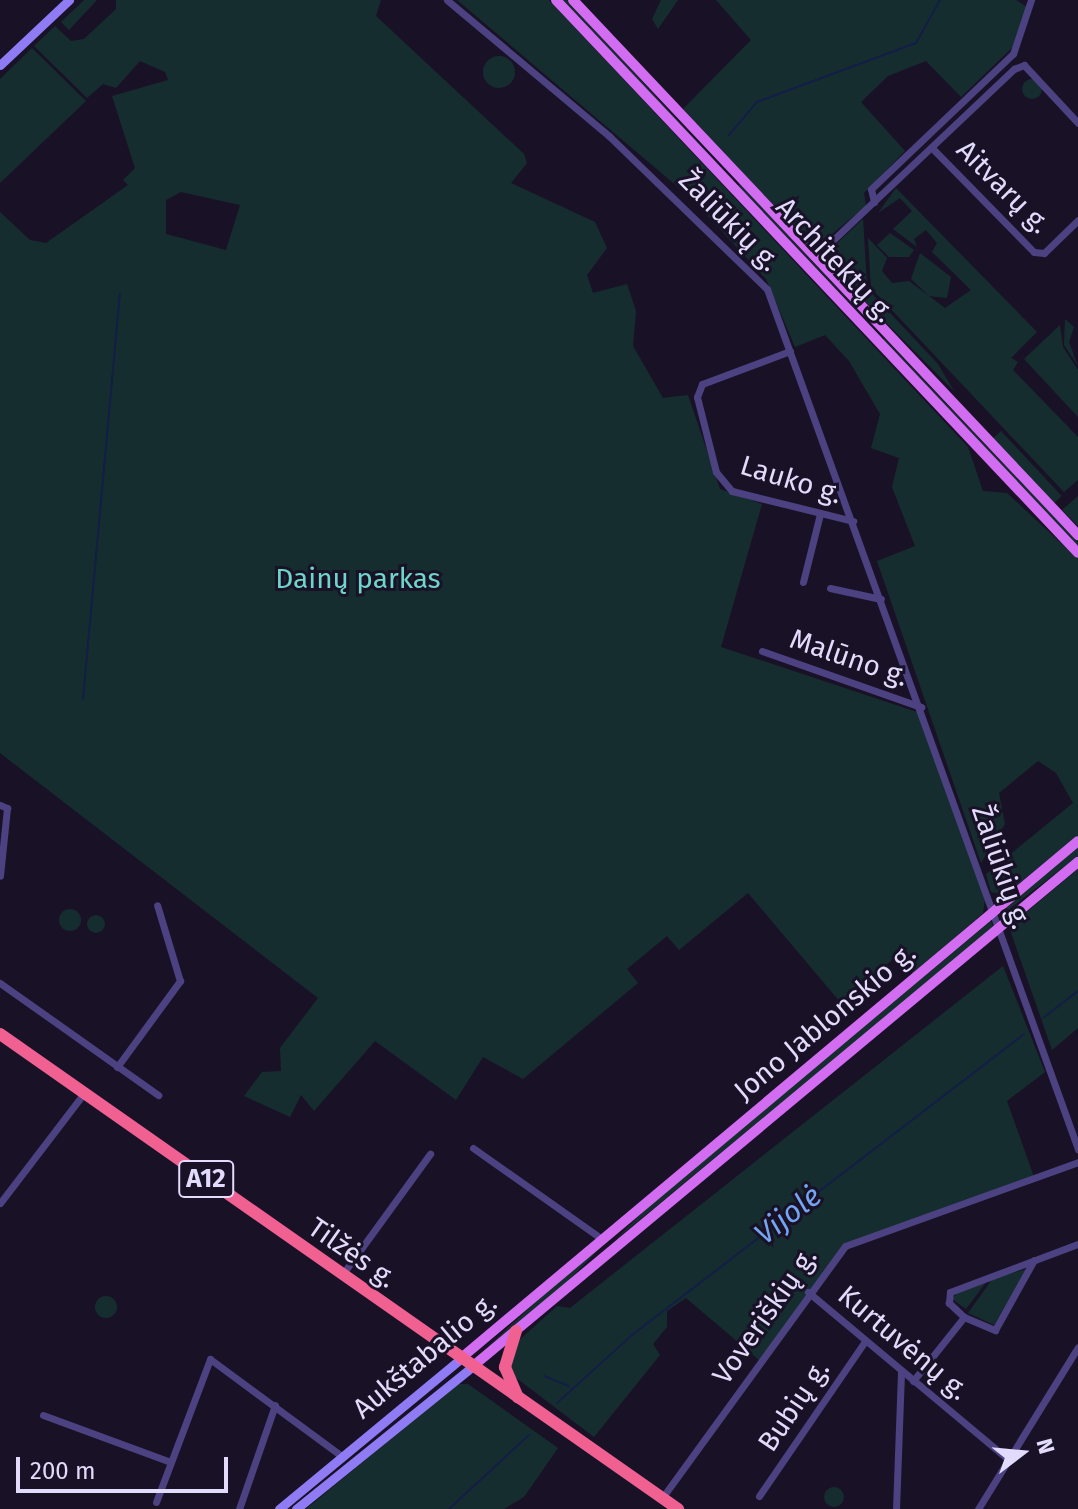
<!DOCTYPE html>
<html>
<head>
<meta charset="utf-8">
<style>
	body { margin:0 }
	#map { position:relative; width:1078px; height:1509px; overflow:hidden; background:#191227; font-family:"Fira Sans",sans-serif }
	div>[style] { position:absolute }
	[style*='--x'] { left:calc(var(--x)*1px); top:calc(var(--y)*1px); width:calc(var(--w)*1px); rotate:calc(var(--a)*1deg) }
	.green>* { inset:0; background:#162d30; transform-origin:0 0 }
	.round { border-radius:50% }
	.stream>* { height:2px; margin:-1px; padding:0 1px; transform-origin:1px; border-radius:1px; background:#121e46 }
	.street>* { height:7px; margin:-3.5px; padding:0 3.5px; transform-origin:3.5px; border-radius:3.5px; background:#4d4281 }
	.secondary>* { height:9px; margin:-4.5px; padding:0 4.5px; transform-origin:4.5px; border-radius:4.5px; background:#8f7bf3 }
	.primary>* { height:10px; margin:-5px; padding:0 5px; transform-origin:5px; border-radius:5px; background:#d26cf1 }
	.highway>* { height:12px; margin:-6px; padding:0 6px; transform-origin:6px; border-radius:6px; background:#f06192 }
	span { translate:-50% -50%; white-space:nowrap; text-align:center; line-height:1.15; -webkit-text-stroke:6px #191227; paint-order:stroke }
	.shield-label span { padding:2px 6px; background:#191227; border:2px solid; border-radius:6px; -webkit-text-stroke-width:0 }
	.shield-label { font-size:26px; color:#e3dbfc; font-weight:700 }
	.street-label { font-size:28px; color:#e3dbfc }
	.park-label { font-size:28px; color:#6dd6ca }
	.water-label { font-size:30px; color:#73a5f2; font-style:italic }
	.north { position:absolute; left:982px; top:1413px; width:80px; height:80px; -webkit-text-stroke:6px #191227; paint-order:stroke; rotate:74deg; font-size:22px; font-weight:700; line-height:32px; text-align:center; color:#e3dbfc }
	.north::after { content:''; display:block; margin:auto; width:28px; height:36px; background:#e3dbfc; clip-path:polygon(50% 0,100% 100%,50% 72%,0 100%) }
	.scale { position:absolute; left:16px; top:1457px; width:212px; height:36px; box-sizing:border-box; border:4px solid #e3dbfc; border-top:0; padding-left:10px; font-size:24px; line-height:28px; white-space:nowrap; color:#e3dbfc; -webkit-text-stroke:6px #191227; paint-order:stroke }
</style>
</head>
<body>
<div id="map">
	<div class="green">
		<div style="clip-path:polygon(84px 0,97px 0,69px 30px,61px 22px)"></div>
		<div style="clip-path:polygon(evenodd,116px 0,381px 0,376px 16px,524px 154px,527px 163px,511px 183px,595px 222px,607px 248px,587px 275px,593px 293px,627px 284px,636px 311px,633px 346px,663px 398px,688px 395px,720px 489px,762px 504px,721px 647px,920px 713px,985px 899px,983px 913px,913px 974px,898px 955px,841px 1003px,748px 893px,679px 950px,667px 936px,627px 969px,638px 983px,523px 1079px,483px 1057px,456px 1100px,375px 1041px,314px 1111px,301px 1095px,290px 1117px,244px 1096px,262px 1072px,281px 1071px,280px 1048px,318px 998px,0 753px,0 212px,30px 240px,46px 243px,128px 185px,123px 180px,135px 168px,112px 96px,168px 80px,165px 72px,140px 61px,116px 88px,103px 84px,87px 98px,34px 46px,55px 26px,71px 41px,84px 39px,116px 9px,116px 0,181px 192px,240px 205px,226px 250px,166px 234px,166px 200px,181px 192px)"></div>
		<div style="clip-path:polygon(457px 0,549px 0,968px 447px,983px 491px,1007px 493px,1078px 559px,1078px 835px,1005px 895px,991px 892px,986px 874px,1073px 803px,1056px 773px,1038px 761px,999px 793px,1005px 824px,981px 863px,877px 561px,915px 546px,892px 487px,899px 458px,871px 448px,880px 414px,849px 361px,825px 335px,795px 347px,766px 279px,691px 198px)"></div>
		<div style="clip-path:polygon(563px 0,567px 0,733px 180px,731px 180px)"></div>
		<div style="clip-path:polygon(661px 0,678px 0,658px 29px,652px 19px)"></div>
		<div style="clip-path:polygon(716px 0,1016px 0,1027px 7px,1013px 47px,961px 97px,926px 61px,888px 76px,861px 102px,905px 151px,864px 193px,866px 206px,814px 249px,683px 109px,751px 40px)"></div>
		<div style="clip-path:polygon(32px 48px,86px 101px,0 183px,0 79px)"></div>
		<div class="round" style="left:483px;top:56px;width:32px;height:32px"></div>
		<div class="round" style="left:1022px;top:79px;width:20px;height:20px"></div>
		<div style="clip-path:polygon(738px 185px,741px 185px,879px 333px,739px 187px)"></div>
		<div style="clip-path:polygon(896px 188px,1037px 332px,1011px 358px,1018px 362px,1013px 370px,1078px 437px,1078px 480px,1064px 492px,871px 288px,868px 238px,887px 258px,882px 271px,892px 283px,909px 281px,945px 308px,971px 290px,932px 252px,937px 243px,926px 230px,914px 239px,917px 247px,893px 229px,912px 211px,900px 198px,878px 213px)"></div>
		<div style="clip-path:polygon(863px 219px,867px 284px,832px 248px)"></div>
		<div style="clip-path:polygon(890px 233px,914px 250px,909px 257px,889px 257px,877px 245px)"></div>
		<div style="clip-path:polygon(831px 250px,938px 364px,954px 391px,826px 262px)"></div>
		<div style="clip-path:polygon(920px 253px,951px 277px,947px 298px,929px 296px,911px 279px)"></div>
		<div style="clip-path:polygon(1065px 319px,1074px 327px,1069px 342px,1078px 366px,1064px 345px)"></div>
		<div style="clip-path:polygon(1060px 325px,1063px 347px,1078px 370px,1078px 417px,1024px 359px)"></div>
		<div style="clip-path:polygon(884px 338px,1078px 542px,1078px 546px,884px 341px)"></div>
		<div style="left:1001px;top:431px;width:89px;height:11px;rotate:47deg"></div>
		<div style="clip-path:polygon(1078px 496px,1078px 526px,1062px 510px)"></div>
		<div style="clip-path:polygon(1078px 847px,1078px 856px,999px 917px,1001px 911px)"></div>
		<div style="clip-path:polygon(1078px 869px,1078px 1028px,1052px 1050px,1009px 927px)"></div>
		<div class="round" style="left:59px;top:909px;width:22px;height:22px"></div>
		<div class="round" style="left:87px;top:915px;width:18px;height:18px"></div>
		<div style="clip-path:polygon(991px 921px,993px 927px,614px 1241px,650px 1205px)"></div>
		<div style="clip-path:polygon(1003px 966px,1045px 1072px,1007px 1101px,1034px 1177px,845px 1246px,759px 1360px,686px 1298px,667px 1311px,667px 1327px,653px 1344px,660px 1355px,594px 1437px,515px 1377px,509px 1366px,516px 1343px,557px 1306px,570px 1308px)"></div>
		<div style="clip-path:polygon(603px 1245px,567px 1282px,485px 1349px,555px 1284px)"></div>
		<div style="clip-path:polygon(1027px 1269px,994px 1325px,968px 1313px,993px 1278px)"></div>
		<div style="clip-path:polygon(987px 1281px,966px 1309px,952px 1299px,959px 1290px)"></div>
		<div class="round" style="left:95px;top:1296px;width:22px;height:22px"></div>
		<div style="clip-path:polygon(457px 1384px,468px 1384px,558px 1448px,524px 1497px,504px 1509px,306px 1509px)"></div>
		<div class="round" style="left:824px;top:1487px;width:20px;height:20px"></div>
	</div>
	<div class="stream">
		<div style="--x:729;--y:135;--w:43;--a:-49.7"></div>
		<div style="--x:757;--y:102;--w:170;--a:-20.4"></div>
		<div style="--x:916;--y:43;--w:49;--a:-60.8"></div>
		<div style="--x:83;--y:699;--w:407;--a:-84.8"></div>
		<div style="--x:1043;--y:1018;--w:44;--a:-37.6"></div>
		<div style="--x:544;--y:1376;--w:27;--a:22"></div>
		<div style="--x:557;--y:1403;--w:101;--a:-42.2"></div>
		<div style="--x:632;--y:1335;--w:494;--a:-37.5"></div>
		<div style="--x:449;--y:1509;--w:109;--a:-42.8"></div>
	</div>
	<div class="street">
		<div style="--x:447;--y:0;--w:212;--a:40"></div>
		<div style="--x:609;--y:136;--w:220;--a:44.1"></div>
		<div style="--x:767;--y:289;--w:915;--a:70.12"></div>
		<div style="--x:933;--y:149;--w:144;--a:45.6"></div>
		<div style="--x:1034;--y:252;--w:10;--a:6"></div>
		<div style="--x:1044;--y:253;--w:47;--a:-44.1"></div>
		<div style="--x:874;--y:202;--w:13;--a:-103"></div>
		<div style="--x:871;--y:189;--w:196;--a:-43.6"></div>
		<div style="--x:1013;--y:54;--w:57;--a:-71.6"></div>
		<div style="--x:815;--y:257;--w:274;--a:-43.4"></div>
		<div style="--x:1014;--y:69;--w:11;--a:-22"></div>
		<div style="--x:1024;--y:65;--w:79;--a:47"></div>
		<div style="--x:790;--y:351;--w:94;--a:159.4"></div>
		<div style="--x:702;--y:384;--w:14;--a:111"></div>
		<div style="--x:697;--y:397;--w:77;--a:75.8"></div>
		<div style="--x:716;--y:472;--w:25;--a:50"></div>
		<div style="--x:732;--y:491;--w:125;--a:13.9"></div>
		<div style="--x:803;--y:582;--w:70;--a:-76"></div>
		<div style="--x:830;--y:588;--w:52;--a:12.2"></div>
		<div style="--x:762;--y:651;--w:169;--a:19.4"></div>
		<div style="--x:0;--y:805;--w:8;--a:23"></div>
		<div style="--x:7;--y:808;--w:68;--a:95.9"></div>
		<div style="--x:0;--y:983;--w:194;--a:35.3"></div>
		<div style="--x:117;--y:1067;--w:107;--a:-53.8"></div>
		<div style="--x:180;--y:981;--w:79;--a:-106.8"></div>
		<div style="--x:473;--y:1148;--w:158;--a:35.2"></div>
		<div style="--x:0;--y:1203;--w:138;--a:-52.6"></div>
		<div style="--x:342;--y:1275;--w:150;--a:-54"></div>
		<div style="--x:808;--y:1292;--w:261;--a:39.9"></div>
		<div style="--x:964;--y:1317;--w:34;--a:23"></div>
		<div style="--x:995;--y:1330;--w:80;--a:-60.9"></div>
		<div style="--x:913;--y:1381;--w:82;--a:-51.4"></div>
		<div style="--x:964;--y:1317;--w:21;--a:-137"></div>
		<div style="--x:949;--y:1303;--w:11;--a:-85"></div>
		<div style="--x:950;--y:1292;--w:137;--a:-20.6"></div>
		<div style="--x:43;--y:1415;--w:136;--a:20.2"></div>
		<div style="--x:759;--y:1496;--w:188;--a:-55.6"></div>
		<div style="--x:662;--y:1498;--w:311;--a:-54"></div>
		<div style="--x:845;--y:1246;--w:248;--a:-19.8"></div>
		<div style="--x:156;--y:1502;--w:153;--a:-69.3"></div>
		<div style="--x:210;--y:1359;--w:165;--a:36.4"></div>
		<div style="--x:239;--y:1509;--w:110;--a:-70.9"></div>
		<div style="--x:896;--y:1509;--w:138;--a:-87.9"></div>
		<div style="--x:978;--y:1509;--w:190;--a:-58.3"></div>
	</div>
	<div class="secondary">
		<div style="--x:0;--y:65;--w:95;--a:-43.3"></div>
		<div style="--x:279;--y:1509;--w:235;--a:-39.6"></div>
		<div style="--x:296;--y:1509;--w:226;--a:-38.9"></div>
	</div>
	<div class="primary">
		<div style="--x:556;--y:0;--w:760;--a:46.65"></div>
		<div style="--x:573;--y:0;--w:736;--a:46.65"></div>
		<div style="--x:460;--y:1359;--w:806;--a:-39.97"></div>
		<div style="--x:472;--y:1367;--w:789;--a:-39.81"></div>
	</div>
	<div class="highway">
		<div style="--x:0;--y:1034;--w:828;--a:35.01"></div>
		<div style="--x:516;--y:1331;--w:38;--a:107"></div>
		<div style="--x:505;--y:1367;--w:33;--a:67"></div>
	</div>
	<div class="shield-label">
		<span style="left:206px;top:1179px">A12</span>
	</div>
	<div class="street-label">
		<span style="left:1003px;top:187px;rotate:45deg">Aitvarų g.</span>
		<span style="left:729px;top:221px;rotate:45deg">Žaliūkių g.</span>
		<span style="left:835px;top:260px;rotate:47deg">Architektų g.</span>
		<span style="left:791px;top:480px;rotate:17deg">Lauko g.</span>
		<span style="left:849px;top:658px;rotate:19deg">Malūno g.</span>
		<span style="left:1001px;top:867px;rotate:71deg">Žaliūkių g.</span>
		<span style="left:825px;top:1022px;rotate:-40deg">Jono Jablonskio g.</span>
		<span style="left:352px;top:1253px;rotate:35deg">Tilžės g.</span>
		<span style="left:765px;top:1316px;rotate:-55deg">Voveriškių g.</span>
		<span style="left:903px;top:1343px;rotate:40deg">Kurtuvėnų g.</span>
		<span style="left:425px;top:1356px;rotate:-40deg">Aukštabalio g.</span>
		<span style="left:794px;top:1406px;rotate:-56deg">Bubių g.</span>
	</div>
	<div class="park-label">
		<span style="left:358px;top:579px">Dainų parkas</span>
	</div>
	<div class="water-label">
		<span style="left:788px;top:1215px;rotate:-38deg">Vijolė</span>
	</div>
	<div class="north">N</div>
	<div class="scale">200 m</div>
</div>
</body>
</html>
